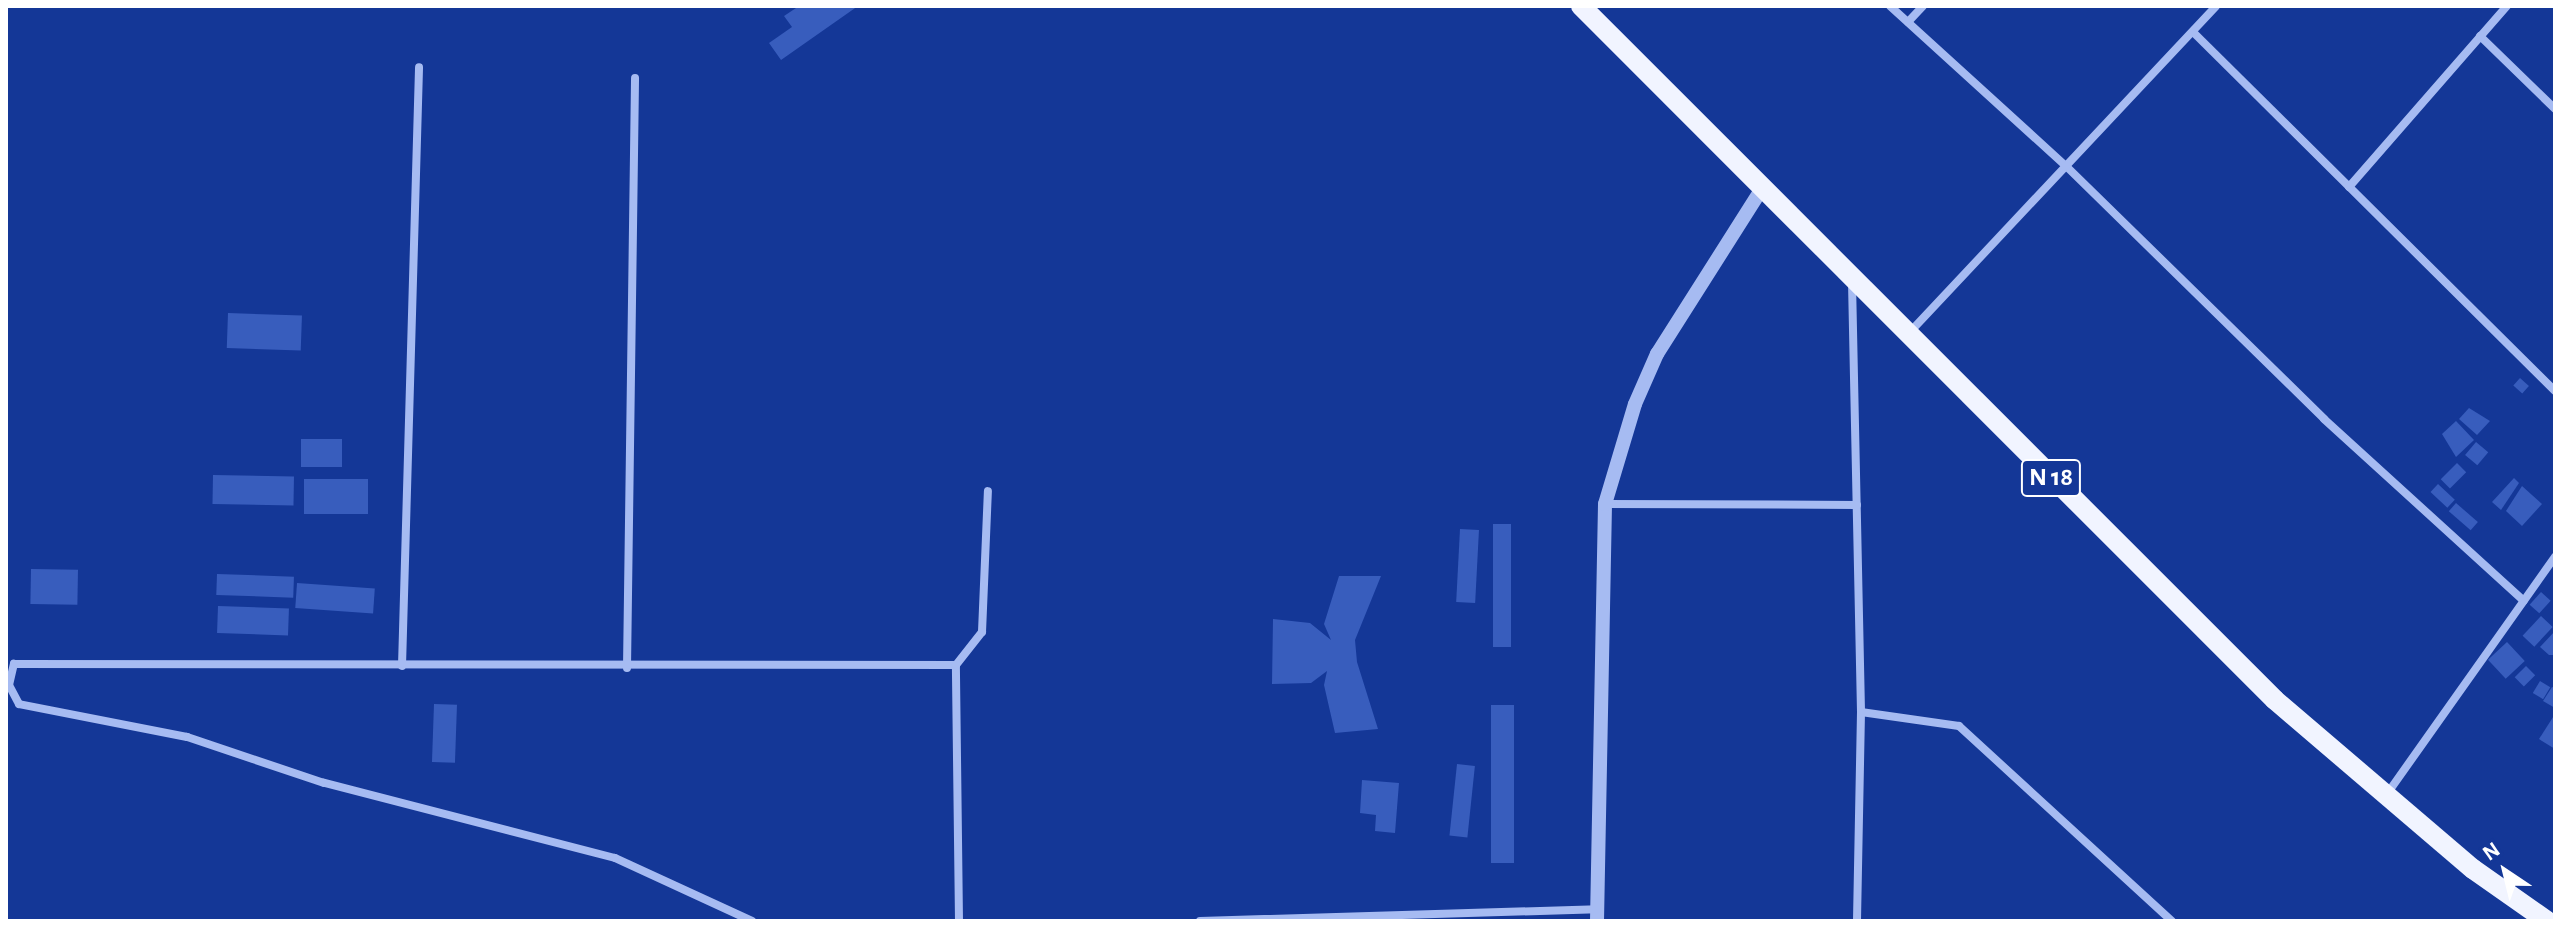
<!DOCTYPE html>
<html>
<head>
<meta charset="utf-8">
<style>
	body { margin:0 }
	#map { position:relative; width:2561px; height:927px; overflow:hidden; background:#143797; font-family:"Alegreya Sans",sans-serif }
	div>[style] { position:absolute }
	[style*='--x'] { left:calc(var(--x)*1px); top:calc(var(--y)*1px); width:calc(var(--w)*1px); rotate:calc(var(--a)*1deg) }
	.building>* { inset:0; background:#385dbd; transform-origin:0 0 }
	.minor>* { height:8px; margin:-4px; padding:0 4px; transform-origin:4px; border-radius:4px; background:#a6bbf2 }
	.tertiary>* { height:14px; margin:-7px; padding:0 7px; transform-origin:7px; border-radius:7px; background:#a6bbf2 }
	.primary>* { height:20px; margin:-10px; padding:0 10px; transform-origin:10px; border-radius:10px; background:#f1f4ff }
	span { translate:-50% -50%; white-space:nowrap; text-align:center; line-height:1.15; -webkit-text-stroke:8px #143797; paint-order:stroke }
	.shield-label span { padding:2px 6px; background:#143797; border:2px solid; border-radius:6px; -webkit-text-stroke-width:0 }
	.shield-label { font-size:26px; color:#fff; font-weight:700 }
	.frame { position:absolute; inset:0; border:8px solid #fff; pointer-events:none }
	.north { position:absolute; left:2465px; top:831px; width:80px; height:80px; -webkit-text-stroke:6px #143797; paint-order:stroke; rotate:325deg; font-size:22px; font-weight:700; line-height:32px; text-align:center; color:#fff }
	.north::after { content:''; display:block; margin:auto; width:28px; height:36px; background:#fff; clip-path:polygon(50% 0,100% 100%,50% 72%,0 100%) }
</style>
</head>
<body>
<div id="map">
	<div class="building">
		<div style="clip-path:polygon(799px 6px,858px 6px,781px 60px,769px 43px,792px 27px,784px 16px)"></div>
		<div style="left:228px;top:313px;width:74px;height:35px;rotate:2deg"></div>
		<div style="left:2520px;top:378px;width:12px;height:10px;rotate:42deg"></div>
		<div style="clip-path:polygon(2469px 408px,2490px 421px,2477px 435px,2459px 419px)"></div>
		<div style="clip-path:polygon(2456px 421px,2474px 440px,2456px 457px,2442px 434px)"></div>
		<div style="left:301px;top:439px;width:41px;height:28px"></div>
		<div style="left:2476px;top:442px;width:16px;height:17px;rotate:40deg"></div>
		<div style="left:2457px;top:463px;width:13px;height:23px;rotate:45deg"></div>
		<div style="left:213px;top:475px;width:81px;height:29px;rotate:1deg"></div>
		<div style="clip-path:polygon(2514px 478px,2519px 483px,2501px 510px,2492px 502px)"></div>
		<div style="left:368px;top:479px;width:35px;height:64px;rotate:90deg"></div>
		<div style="left:2438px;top:484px;width:23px;height:11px;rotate:43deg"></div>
		<div style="clip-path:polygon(2522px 486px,2542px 504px,2522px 526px,2506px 511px)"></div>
		<div style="left:2456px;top:503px;width:29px;height:11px;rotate:41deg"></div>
		<div style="left:1493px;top:524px;width:18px;height:123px"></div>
		<div style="left:1460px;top:529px;width:19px;height:73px;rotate:3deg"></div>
		<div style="left:31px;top:569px;width:47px;height:35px;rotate:1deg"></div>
		<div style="left:217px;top:574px;width:77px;height:21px;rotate:2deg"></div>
		<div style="clip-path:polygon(1339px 576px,1381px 576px,1355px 640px,1357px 662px,1378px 729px,1335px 733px,1324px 685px,1327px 671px,1311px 683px,1272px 684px,1273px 619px,1310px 623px,1331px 640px,1324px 624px)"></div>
		<div style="left:297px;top:583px;width:78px;height:25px;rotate:4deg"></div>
		<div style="left:2541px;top:592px;width:13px;height:17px;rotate:42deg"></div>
		<div style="left:218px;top:606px;width:71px;height:27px;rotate:2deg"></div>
		<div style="left:2541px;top:616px;width:16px;height:27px;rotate:43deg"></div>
		<div style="clip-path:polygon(2555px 631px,2555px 655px,2549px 655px,2540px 647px)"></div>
		<div style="left:2507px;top:642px;width:26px;height:26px;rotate:47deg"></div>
		<div style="left:2526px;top:666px;width:13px;height:16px;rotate:45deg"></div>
		<div style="left:2540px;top:681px;width:12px;height:14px;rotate:31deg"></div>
		<div style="clip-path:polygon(2552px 687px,2555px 688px,2555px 708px,2543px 701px)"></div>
		<div style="left:434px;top:704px;width:23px;height:58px;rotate:2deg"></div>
		<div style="left:1491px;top:705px;width:23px;height:158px"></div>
		<div style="clip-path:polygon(2555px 714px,2555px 749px,2539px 739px)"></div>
		<div style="left:1457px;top:764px;width:18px;height:72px;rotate:6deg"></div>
		<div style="clip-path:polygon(1362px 780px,1399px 783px,1395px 833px,1375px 831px,1376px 815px,1360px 813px)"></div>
	</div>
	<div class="minor">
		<div style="--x:1890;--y:6;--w:239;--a:42.3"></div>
		<div style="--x:2067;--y:167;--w:360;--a:44.4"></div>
		<div style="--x:2324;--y:419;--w:270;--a:42.3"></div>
		<div style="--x:1908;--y:22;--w:22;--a:-47"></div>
		<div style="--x:2193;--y:32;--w:510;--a:44.76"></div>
		<div style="--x:2480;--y:36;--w:105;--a:44.2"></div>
		<div style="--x:2349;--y:187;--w:240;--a:-48.9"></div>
		<div style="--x:1852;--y:282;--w:430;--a:88.8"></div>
		<div style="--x:1861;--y:712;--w:209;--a:91.1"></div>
		<div style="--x:1910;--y:332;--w:447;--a:-46.8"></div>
		<div style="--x:1605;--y:504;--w:252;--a:0.2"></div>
		<div style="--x:402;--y:666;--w:599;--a:-88.37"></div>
		<div style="--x:627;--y:668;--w:590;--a:-89.22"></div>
		<div style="--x:1861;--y:712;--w:99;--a:8.1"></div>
		<div style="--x:1959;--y:726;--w:289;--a:42.5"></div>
		<div style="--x:2387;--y:794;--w:291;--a:-54.7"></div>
		<div style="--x:752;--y:921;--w:151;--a:-155.3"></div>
		<div style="--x:615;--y:858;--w:301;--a:-165.5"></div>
		<div style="--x:324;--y:783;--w:145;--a:-161.4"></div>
		<div style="--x:187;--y:737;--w:171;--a:-168.9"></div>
		<div style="--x:19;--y:704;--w:21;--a:-118"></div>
		<div style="--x:9;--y:685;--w:22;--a:-77"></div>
		<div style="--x:14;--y:664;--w:942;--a:0.06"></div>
		<div style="--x:959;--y:921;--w:256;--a:-90.7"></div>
		<div style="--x:956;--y:665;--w:42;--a:-51.8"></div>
		<div style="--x:982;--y:632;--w:141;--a:-87.6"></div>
		<div style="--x:1200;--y:921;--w:397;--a:-1.7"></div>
	</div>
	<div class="tertiary">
		<div style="--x:1597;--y:921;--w:417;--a:-88.9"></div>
		<div style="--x:1605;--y:504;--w:104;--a:-73.3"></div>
		<div style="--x:1635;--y:404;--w:55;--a:-66.3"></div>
		<div style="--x:1657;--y:354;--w:198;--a:-57.6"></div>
	</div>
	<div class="primary">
		<div style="--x:1581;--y:6;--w:981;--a:45"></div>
		<div style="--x:2275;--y:700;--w:260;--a:40.5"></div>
		<div style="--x:2473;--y:869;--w:90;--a:35.1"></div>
	</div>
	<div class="shield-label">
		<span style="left:2051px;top:478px">N 18</span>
	</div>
	<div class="frame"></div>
	<div class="north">N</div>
</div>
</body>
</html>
